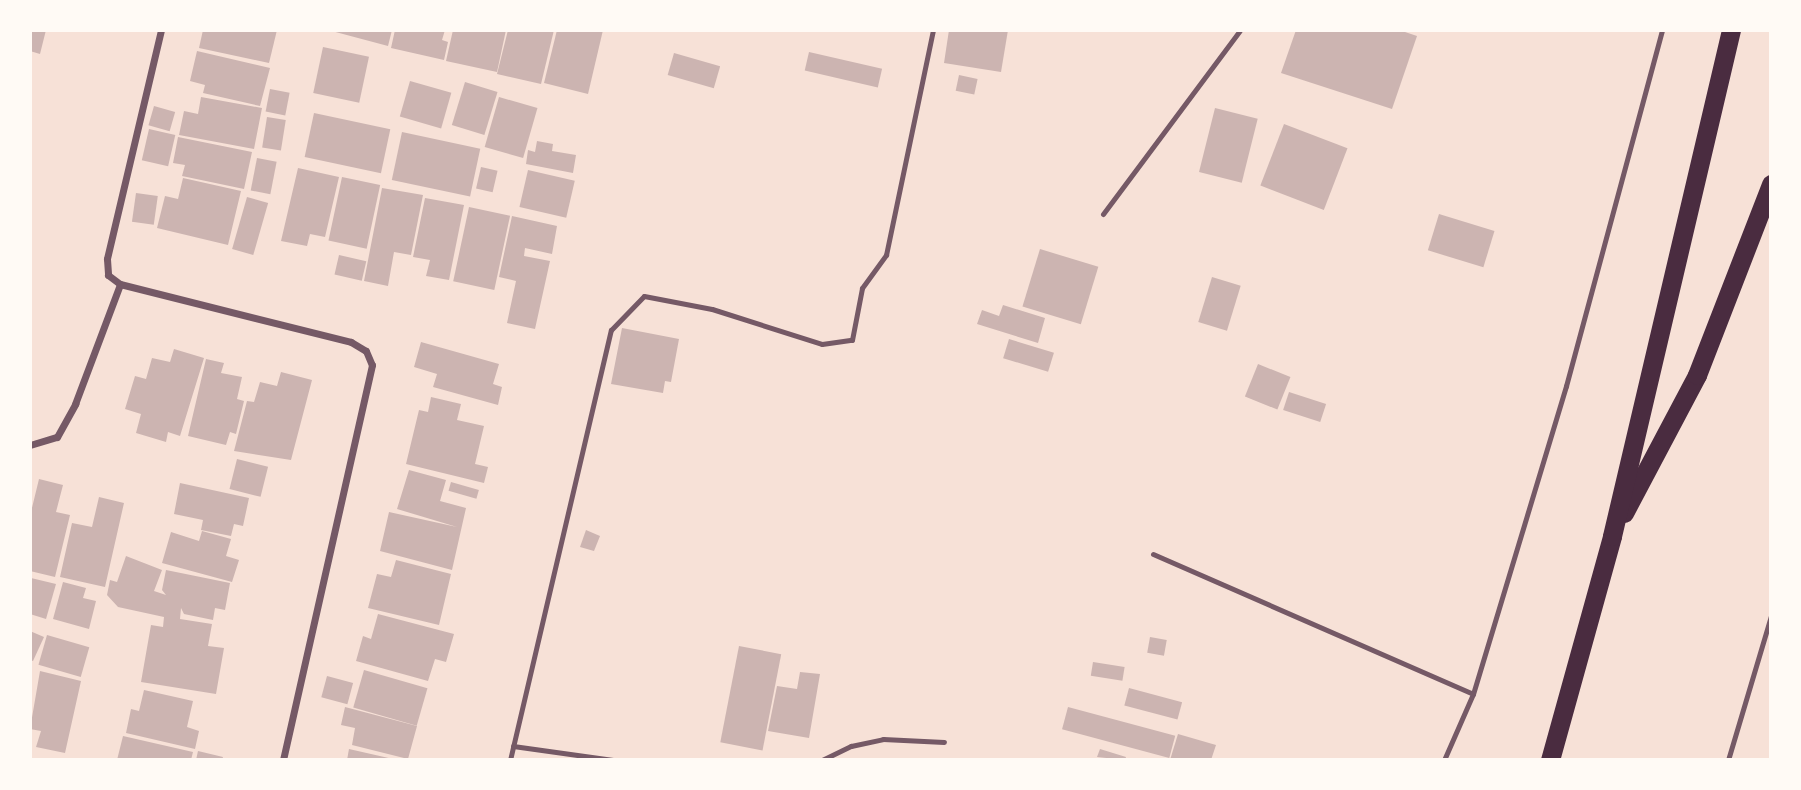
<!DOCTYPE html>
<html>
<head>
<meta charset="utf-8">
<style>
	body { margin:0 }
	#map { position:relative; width:1801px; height:790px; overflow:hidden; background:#f7e1d7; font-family:"Titillium Web",sans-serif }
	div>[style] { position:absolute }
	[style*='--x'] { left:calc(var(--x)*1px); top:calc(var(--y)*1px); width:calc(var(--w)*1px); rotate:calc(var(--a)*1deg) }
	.building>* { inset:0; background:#ccb4b1; transform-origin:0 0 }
	.service>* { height:5px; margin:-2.5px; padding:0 2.5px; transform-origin:2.5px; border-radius:2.5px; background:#755966 }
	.minor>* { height:7px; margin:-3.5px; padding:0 3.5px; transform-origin:3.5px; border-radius:3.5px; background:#755966 }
	.trunk>* { height:19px; margin:-9.5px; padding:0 9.5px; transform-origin:9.5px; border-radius:9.5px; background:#4a2c40 }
	span { translate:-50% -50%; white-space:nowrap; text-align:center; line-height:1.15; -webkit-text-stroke:5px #fffaf5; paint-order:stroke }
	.frame { position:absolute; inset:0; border:32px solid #fffaf5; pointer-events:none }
</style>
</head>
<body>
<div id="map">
	<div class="building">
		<div style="clip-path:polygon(30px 30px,46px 30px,40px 54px,30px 51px)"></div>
		<div style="clip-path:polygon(203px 30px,277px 30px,269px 63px,199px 48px)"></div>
		<div style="clip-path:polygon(328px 30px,392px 30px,388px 46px)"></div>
		<div style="clip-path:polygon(395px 30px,445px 30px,442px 40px,448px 42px,444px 60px,391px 48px)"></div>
		<div style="clip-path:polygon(453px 30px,506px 30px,497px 72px,446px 61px)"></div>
		<div style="clip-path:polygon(508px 30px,554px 30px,541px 84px,497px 74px)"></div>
		<div style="clip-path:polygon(557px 30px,603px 30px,588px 94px,544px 83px)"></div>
		<div style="clip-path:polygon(949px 30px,1008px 30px,1001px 72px,944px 63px)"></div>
		<div style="clip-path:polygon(1296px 30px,1399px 30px,1417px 36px,1392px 109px,1281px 73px)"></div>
		<div style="left:323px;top:47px;width:47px;height:47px;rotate:12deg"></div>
		<div style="clip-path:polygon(197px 51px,270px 68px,260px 106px,203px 93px,205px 85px,190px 81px)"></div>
		<div style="left:809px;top:52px;width:75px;height:19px;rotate:13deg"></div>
		<div style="left:674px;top:53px;width:48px;height:23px;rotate:16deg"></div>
		<div style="left:959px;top:75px;width:19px;height:16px;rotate:12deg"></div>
		<div style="left:410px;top:81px;width:43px;height:37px;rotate:16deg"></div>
		<div style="left:465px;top:82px;width:34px;height:45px;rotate:17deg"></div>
		<div style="left:270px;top:89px;width:20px;height:23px;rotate:11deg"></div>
		<div style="clip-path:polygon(201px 97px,262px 108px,254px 149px,179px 135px,184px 111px,198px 114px)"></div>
		<div style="left:499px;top:97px;width:40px;height:52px;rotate:16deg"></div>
		<div style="left:154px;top:106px;width:22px;height:20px;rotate:16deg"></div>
		<div style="left:1215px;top:108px;width:44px;height:66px;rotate:14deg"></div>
		<div style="left:314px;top:113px;width:78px;height:45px;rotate:12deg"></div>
		<div style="left:267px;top:117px;width:19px;height:31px;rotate:9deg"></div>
		<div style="left:1284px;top:124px;width:68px;height:66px;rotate:21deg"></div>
		<div style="left:149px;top:129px;width:27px;height:32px;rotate:13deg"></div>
		<div style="left:402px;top:132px;width:80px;height:49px;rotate:12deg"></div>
		<div style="clip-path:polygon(178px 137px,252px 152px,244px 189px,182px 176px,185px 165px,173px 163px)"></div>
		<div style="clip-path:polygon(537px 141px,553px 144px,552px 151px,576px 155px,573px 173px,526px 164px,528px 150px,535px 152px)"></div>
		<div style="left:257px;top:158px;width:20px;height:33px;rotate:11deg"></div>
		<div style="left:481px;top:167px;width:17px;height:22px;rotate:13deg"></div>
		<div style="clip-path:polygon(298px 168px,339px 177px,325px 237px,310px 234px,307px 246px,281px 241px)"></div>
		<div style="left:528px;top:170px;width:48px;height:38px;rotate:13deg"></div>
		<div style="left:342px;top:177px;width:39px;height:65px;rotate:12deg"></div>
		<div style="clip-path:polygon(183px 178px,241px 191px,228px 245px,157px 228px,165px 196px,178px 199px)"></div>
		<div style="clip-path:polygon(382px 188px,423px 195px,411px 255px,394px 252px,388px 286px,364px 281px)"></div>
		<div style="left:136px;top:193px;width:22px;height:29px;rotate:8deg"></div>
		<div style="left:247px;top:197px;width:22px;height:54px;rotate:16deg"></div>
		<div style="clip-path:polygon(425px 198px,464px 205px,449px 280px,426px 276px,430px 260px,413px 257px)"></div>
		<div style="left:469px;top:207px;width:42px;height:76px;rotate:12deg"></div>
		<div style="left:1439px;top:214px;width:58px;height:38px;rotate:17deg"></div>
		<div style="clip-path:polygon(512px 216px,557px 226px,552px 254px,525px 248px,524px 256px,550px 261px,535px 329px,507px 323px,516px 281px,499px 277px)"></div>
		<div style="left:1040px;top:249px;width:61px;height:60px;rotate:17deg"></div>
		<div style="left:339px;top:255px;width:28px;height:20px;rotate:13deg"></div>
		<div style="left:1212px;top:277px;width:30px;height:47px;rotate:17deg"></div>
		<div style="clip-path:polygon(1003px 305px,1045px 318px,1038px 343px,977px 324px,982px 310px,999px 316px)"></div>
		<div style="clip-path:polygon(622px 328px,679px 339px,671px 382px,665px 381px,663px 393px,611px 384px)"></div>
		<div style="left:1009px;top:339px;width:47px;height:20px;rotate:17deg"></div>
		<div style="clip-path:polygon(421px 342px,499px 364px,493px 384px,502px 387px,498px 405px,433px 387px,437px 374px,414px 367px)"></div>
		<div style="clip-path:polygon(174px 349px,204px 358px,180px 436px,168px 432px,166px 442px,136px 433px,141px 414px,125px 409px,135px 376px,146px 379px,152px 358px,170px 362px)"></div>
		<div style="clip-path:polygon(206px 359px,224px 363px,221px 373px,242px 377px,237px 399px,244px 401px,236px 434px,230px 432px,226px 445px,188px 436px)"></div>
		<div style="left:1258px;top:364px;width:35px;height:35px;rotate:22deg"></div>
		<div style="clip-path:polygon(281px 372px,312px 380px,291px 460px,234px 451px,247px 401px,254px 402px,260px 382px,277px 386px)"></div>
		<div style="left:1289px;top:392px;width:39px;height:19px;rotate:18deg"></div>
		<div style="clip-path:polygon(431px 397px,461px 404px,457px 420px,484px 426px,475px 464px,488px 467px,484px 483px,406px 464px,419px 410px,428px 412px)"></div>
		<div style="left:237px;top:459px;width:32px;height:31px;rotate:14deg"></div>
		<div style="clip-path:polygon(409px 470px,446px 480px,440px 501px,466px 508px,452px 570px,380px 551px,389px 512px,457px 527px,397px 509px)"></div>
		<div style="clip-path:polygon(39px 479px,63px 485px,56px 512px,70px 515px,55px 577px,30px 571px,30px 516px)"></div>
		<div style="left:451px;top:482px;width:29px;height:9px;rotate:16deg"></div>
		<div style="clip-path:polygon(180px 483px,249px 498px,243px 526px,234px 524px,231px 536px,201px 530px,203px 520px,174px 514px)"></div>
		<div style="clip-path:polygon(99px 497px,124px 503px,105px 587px,60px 577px,72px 523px,92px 527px)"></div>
		<div style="clip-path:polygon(586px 530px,600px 536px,594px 551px,580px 547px)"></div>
		<div style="clip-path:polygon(202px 531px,231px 539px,226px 556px,239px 560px,232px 582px,162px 563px,171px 532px,199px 541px)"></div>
		<div style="clip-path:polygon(126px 556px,162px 570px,154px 591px,166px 595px,162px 590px,166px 570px,230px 583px,225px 610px,215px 608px,213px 620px,184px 614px,181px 608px,180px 619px,212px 624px,208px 646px,224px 648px,216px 694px,141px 682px,151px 625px,163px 627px,164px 617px,118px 607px,107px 595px,110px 580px,117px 582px)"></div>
		<div style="clip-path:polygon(396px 560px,451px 574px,439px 625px,368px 608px,377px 574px,391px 577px)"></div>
		<div style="clip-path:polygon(31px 578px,56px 584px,46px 619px,30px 614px)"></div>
		<div style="clip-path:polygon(63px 582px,86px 588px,83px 598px,96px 601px,89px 629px,53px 619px)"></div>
		<div style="clip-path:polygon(378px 614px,454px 634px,446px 662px,435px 659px,428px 681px,356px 661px,363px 636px,371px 639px)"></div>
		<div style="clip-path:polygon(30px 631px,44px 637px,33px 661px,30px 660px)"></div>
		<div style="left:47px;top:635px;width:44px;height:31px;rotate:16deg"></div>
		<div style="left:1150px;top:637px;width:17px;height:16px;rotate:10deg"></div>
		<div style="left:739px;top:646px;width:43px;height:98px;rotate:11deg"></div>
		<div style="left:1093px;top:662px;width:32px;height:14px;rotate:9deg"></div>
		<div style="left:364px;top:670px;width:66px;height:39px;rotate:16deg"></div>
		<div style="clip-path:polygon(40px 671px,81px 681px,65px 753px,36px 747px,41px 731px,30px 729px)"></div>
		<div style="clip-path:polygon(800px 672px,820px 674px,809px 738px,768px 731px,777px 686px,797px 689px)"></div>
		<div style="left:327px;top:676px;width:27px;height:22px;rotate:15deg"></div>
		<div style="left:1129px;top:688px;width:55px;height:18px;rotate:15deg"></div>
		<div style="clip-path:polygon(144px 690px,193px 701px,187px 727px,199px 731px,195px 749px,126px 733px,131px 709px,139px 711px)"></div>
		<div style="clip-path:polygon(345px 707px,417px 726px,408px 759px,352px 745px,355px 728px,341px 725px)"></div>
		<div style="left:1068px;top:707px;width:111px;height:23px;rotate:15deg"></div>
		<div style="clip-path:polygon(1178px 734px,1216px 745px,1211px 760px,1170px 760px)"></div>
		<div style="clip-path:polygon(123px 736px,193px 752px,191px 760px,117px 760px)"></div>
		<div style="clip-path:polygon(349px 749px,393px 759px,393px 760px,347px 760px)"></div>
		<div style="clip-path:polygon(1100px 749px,1126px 757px,1125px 760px,1097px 757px)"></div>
		<div style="clip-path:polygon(198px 751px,223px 757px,222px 760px,196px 760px)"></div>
	</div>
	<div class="service">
		<div style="--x:1103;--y:214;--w:229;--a:-53.3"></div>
		<div style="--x:1153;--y:554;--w:349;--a:23.6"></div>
		<div style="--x:513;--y:746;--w:101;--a:8"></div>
		<div style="--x:510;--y:760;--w:442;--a:-76.8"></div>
		<div style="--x:611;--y:330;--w:47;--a:-45.9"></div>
		<div style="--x:644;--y:296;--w:69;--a:10.8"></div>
		<div style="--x:712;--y:309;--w:115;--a:17.7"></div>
		<div style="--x:822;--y:344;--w:30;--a:-8"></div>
		<div style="--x:852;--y:340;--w:53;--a:-79.1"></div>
		<div style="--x:862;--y:288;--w:41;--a:-54"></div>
		<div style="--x:886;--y:255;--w:230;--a:-78.2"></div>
		<div style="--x:822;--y:760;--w:32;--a:-26"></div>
		<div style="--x:851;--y:746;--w:33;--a:-12"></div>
		<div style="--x:883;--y:739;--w:61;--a:2.8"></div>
		<div style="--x:1444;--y:760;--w:72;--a:-66.3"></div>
		<div style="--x:1473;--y:694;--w:322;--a:-73.2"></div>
		<div style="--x:1566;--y:386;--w:369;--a:-74.9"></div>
		<div style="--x:1728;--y:760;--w:150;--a:-73.4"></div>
	</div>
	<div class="minor">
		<div style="--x:161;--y:30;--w:235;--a:103.3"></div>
		<div style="--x:107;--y:259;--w:16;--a:86"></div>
		<div style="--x:108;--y:275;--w:15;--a:37"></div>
		<div style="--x:120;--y:284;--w:238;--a:14.1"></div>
		<div style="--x:351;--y:342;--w:17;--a:31"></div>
		<div style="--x:366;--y:351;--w:15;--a:67"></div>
		<div style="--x:372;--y:365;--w:405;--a:102.7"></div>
		<div style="--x:30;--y:445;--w:28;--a:-17"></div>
		<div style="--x:57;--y:437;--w:38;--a:-61"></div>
		<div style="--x:75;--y:404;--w:128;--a:-69.4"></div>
	</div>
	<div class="trunk">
		<div style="--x:1624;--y:513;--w:156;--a:-62.1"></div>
		<div style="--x:1697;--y:375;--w:205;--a:-68.8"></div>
		<div style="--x:1550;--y:760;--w:232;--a:-74.5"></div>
		<div style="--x:1612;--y:536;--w:520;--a:-76.77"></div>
	</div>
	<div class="frame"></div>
</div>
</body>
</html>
